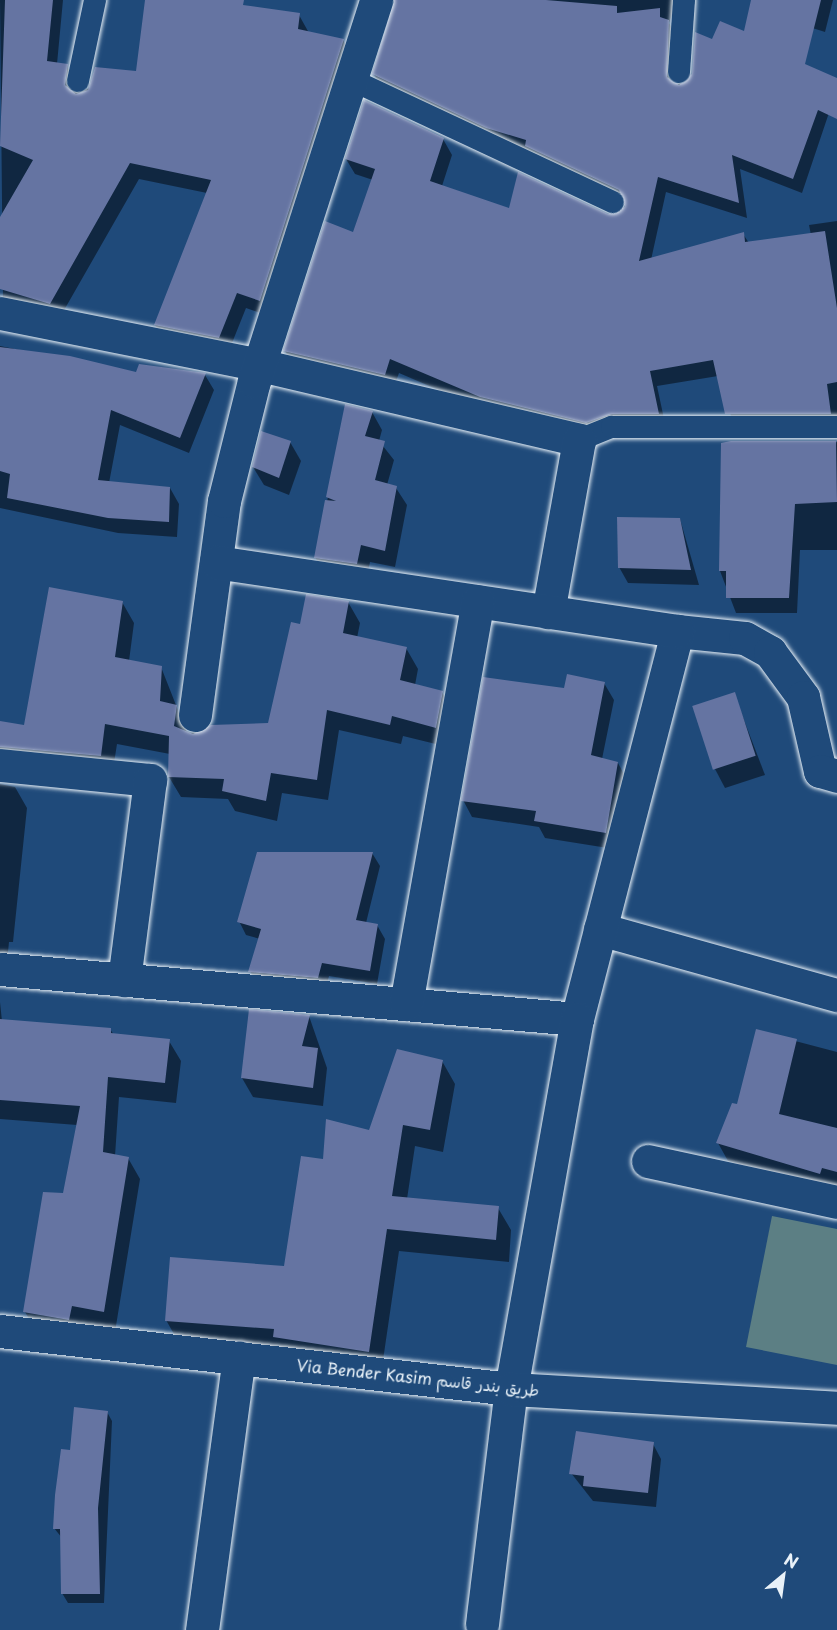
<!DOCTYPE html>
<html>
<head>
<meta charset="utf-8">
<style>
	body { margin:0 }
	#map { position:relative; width:837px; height:1630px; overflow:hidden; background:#1f4a7a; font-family:"Playpen Sans","Playpen Sans Arabic",sans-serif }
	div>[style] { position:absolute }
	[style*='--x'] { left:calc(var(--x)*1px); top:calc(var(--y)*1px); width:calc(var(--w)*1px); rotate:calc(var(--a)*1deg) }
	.green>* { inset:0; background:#5c7f84 }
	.shadow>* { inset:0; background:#0007 }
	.building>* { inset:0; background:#6574a2; transform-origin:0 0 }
	.roads { filter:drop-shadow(0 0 2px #e8f1f8) drop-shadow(0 0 2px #e8f1f8) }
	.lane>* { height:22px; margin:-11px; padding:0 11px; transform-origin:11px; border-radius:11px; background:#1f4a7a }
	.street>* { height:33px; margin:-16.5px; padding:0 16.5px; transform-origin:16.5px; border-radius:16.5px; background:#1f4a7a }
	.secondary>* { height:33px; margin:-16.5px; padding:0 16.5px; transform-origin:16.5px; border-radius:16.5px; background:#1f4a7a }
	span { translate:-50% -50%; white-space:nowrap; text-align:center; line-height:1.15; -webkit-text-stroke:6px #1f4a7a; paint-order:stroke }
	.street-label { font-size:16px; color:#e8f1f8 }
	.north { position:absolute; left:753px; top:1546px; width:60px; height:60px; -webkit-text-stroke:4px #1f4a7a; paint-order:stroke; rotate:29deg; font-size:16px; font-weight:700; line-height:24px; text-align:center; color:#e8f1f8 }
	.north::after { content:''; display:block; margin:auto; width:21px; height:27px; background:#e8f1f8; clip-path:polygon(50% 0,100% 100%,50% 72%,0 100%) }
</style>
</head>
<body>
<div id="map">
	<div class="green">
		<div style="clip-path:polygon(772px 1216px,837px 1229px,837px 1365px,746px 1347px)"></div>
	</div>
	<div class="shadow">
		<div style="clip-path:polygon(0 0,63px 0,57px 64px,67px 65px,77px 92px,137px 73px,146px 0,204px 0,299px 15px,309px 33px,343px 40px,352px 57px,269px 316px,246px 308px,228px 353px,165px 341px,155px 325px,207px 193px,139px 179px,59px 319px,3px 302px)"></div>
		<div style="clip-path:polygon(394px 0,677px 0,669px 23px,677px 37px,674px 85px,692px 80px,837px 89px,802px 193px,740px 169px,747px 218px,666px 192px,651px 260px,743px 234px,749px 243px,811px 235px,809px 225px,837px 221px,837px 430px,735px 428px,718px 376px,657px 386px,666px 428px,595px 438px,490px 412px,399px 373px,393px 390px,294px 366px,285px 351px,354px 233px,373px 180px,355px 174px,346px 159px,443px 139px,452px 155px,442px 186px,510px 210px,608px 216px,622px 214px,627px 204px,382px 90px,374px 74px)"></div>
		<div style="clip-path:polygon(755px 0,833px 0,825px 32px,762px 12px)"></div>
		<div style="clip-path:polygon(0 346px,136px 374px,205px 375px,214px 390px,189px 453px,120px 425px,109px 483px,170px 488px,179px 504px,177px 537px,118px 533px,0 508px)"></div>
		<div style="clip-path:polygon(372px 412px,382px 430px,379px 441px,394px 460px,387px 485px,396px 488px,407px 505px,395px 567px,370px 562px,366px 581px,325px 575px,315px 557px,328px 497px)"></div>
		<div style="clip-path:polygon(290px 442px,301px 461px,289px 495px,264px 485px,253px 467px)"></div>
		<div style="clip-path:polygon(837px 442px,837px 550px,800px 550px,797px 613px,736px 613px,720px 571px,722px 445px)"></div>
		<div style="clip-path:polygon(680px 519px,699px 585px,628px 583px,619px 567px)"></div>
		<div style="clip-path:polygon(122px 602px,134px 623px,129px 661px,161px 667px,187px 733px,269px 724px,302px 626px,348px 602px,360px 623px,357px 638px,406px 648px,418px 669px,415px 685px,442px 692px,454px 713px,448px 747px,403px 736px,401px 744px,339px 730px,328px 800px,282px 793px,277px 821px,235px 811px,228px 799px,181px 797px,169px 777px,170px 754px,117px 744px,112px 776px,0 773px,0 722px,25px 726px)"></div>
		<div style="clip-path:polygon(604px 683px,614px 700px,602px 759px,618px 763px,627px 780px,614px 849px,545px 838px,539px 827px,472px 817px,463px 800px,565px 689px)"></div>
		<div style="clip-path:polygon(734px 694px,765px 775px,725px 788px,715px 769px)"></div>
		<div style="clip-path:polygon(0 784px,15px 787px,27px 808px,13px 942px,9px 942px,6px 972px,0 979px)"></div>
		<div style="clip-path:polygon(372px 853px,380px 866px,366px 923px,377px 925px,385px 939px,377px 984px,329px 976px,325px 991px,257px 985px,250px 971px,260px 939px,246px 935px,239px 921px)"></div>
		<div style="clip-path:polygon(0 1002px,2px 1021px,110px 1029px,114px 1035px,169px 1041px,181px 1061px,176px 1103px,119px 1097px,115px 1156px,128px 1158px,140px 1179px,115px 1332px,37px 1332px,25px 1312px,64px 1195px,77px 1125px,0 1119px)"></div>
		<div style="clip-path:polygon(250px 1011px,309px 1016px,327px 1068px,323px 1106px,253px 1097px,242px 1078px)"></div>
		<div style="clip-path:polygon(757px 1031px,837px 1052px,837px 1197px,728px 1161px,718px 1143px,738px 1106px)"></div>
		<div style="clip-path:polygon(442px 1061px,455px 1084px,443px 1152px,415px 1146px,407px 1199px,498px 1208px,511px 1230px,509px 1262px,399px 1251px,381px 1374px,179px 1343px,166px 1320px,285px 1267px,324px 1161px,370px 1132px)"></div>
		<div style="clip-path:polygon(107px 1412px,112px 1421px,104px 1603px,68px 1603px,62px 1593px,62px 1538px,54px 1528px)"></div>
		<div style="clip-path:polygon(653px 1444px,661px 1459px,656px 1507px,593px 1501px,571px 1473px)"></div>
	</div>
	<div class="building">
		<div style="clip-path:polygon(5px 0,53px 0,47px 61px,68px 64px,65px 85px,76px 94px,88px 90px,95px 67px,136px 71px,145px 0,244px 0,243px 5px,300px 13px,298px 29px,344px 39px,260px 301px,237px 293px,219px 338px,154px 325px,211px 180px,130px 163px,50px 304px,0 289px,0 217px,33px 160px,0 146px)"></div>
		<div style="clip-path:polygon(394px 0,546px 0,617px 6px,617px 13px,660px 8px,660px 17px,669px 20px,667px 77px,679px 85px,692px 74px,695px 32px,712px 39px,720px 21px,744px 31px,751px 0,821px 0,805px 64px,837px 78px,837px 119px,818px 110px,793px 179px,732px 155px,739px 203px,658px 177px,639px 261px,744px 232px,745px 242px,825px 231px,837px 308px,837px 382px,827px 384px,831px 414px,725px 414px,713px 360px,650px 371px,659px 414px,612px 414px,586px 423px,480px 397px,390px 359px,385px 375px,283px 351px,325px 221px,353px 232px,375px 169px,345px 159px,364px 100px,444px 138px,430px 181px,509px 208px,518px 172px,608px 214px,625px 207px,619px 190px,525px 146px,526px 140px,486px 128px,372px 74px)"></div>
		<div style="clip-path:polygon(0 347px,70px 356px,136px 372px,139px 364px,206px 373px,180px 438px,111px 410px,98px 480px,170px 487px,169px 522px,108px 518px,7px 498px,10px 474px,0 471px)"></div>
		<div style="clip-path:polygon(345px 404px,373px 411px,365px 436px,385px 441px,375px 480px,397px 486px,385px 551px,361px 545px,357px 564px,314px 558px,325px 500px,336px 501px,326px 497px)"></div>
		<div style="clip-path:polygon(261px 431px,291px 441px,279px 478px,252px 467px)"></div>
		<div style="clip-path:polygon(731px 441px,836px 441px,837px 502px,795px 504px,789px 598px,726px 598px,726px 571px,719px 571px,721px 443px)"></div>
		<div style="clip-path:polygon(617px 517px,680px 518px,691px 570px,618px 568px)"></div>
		<div style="clip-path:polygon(49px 587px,123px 601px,115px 657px,162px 666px,160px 701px,177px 705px,174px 726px,193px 734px,211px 725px,268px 723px,291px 622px,300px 624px,306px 594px,349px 601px,343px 633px,407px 647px,400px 680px,443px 691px,436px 728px,392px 716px,390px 725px,327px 710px,317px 780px,271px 773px,266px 801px,222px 791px,224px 779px,168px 777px,169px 736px,105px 724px,101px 756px,0 747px,0 721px,24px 725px)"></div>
		<div style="clip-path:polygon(567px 674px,605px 682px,591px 755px,618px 762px,606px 833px,534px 821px,536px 811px,461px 801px,483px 677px,564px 688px)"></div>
		<div style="left:735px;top:692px;width:67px;height:45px;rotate:72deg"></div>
		<div style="clip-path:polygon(257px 852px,373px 852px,356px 920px,378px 924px,370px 971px,322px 963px,318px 978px,248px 972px,261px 929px,237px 922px)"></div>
		<div style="clip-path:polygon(249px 1009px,310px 1015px,302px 1046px,318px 1048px,313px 1088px,241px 1078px)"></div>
		<div style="clip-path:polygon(0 1019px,111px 1028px,111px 1033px,170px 1039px,165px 1083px,108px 1077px,103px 1152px,129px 1157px,104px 1312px,72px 1306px,69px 1320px,23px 1312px,43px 1192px,63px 1193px,80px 1106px,0 1100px)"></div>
		<div style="clip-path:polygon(756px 1029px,797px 1039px,779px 1114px,837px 1128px,837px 1172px,822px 1168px,820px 1174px,716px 1143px,732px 1103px,737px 1104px)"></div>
		<div style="clip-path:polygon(397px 1049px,443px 1060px,430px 1130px,403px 1125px,392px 1196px,499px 1206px,496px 1240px,387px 1229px,369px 1352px,273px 1337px,274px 1329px,165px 1321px,170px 1257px,284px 1266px,301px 1156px,323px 1159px,326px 1119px,369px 1130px)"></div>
		<div style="clip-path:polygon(74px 1407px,108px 1411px,98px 1508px,100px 1594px,61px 1594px,60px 1529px,53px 1529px,55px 1495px,61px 1449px,70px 1450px)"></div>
		<div style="clip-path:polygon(576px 1431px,654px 1442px,648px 1493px,583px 1486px,584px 1476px,569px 1474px)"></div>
	</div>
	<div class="roads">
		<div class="lane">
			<div style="--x:679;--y:72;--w:72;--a:-86"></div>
			<div style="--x:352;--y:80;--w:288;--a:25.1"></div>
			<div style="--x:78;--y:81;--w:83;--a:-78.1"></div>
			<div style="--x:579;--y:440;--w:35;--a:-22"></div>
			<div style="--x:612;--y:427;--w:225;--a:0"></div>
		</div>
		<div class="street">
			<div style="--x:0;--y:313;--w:265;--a:11.3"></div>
			<div style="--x:260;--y:365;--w:328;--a:13.2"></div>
			<div style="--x:579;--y:440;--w:175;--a:100.2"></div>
			<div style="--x:677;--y:631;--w:68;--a:5.9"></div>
			<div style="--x:745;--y:638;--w:29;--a:29"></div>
			<div style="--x:770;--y:652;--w:56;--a:53.7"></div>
			<div style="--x:803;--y:697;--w:76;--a:77.1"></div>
			<div style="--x:820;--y:771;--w:18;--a:16"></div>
			<div style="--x:195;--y:715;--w:216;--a:-82.3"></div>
			<div style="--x:224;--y:501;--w:124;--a:-76"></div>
			<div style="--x:254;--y:381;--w:400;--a:-72.2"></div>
			<div style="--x:0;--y:765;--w:151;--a:5.7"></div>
			<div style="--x:150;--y:780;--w:202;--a:97.4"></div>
			<div style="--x:600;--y:929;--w:246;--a:15.6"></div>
			<div style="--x:0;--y:969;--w:579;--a:4.95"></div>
			<div style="--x:577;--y:1019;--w:401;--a:-75.5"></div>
			<div style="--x:677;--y:631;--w:466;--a:-171.5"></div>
			<div style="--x:406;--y:1004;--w:409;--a:-79.9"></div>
			<div style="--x:648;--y:1161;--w:193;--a:12.2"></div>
			<div style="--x:482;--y:1624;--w:237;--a:-83"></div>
			<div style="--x:511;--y:1389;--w:376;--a:-79.9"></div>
			<div style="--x:202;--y:1630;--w:275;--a:-82.3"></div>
		</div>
		<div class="secondary">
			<div style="--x:0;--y:1331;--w:514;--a:6.48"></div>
			<div style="--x:511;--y:1389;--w:327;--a:3.3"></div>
		</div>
	</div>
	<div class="street-label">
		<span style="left:418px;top:1377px;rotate:6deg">Via Bender Kasim طريق بندر قاسم</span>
	</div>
	<div class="north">N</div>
</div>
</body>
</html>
